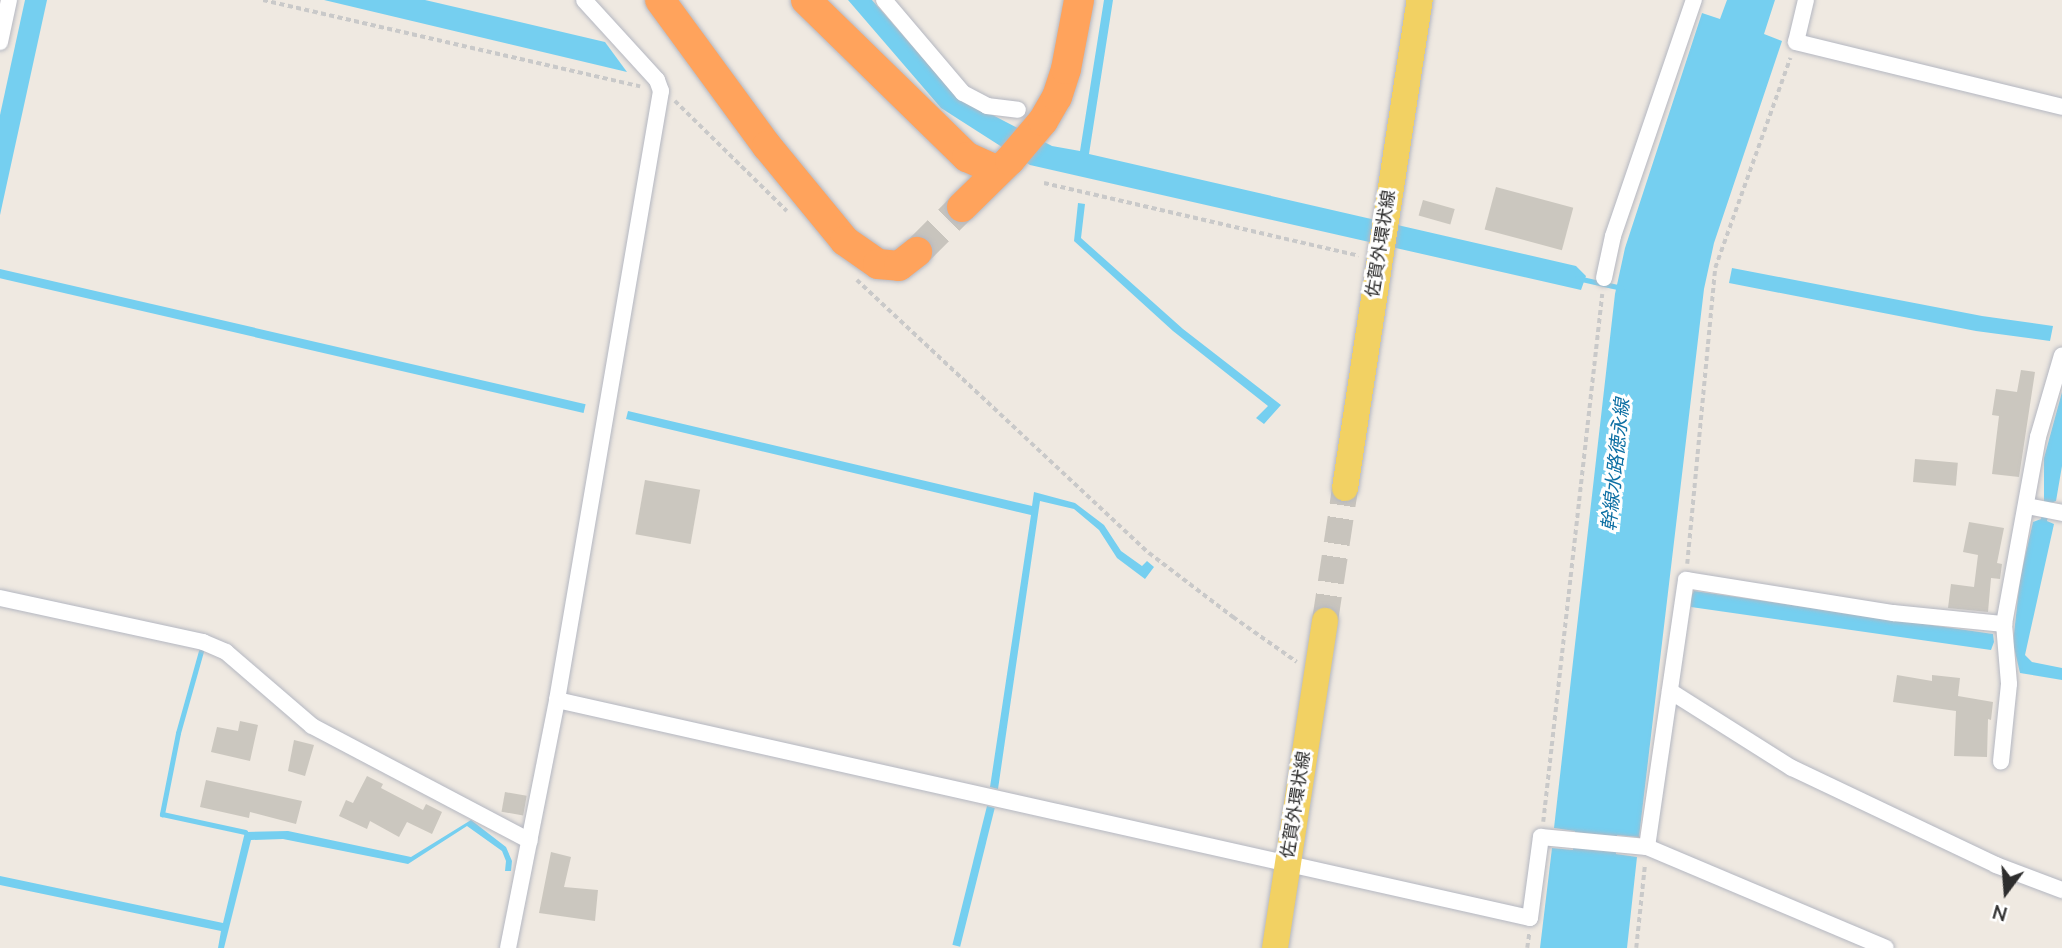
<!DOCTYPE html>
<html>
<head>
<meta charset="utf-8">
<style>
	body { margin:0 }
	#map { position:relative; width:2062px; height:948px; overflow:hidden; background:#efe9e1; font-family:"Nunito Sans","Noto Sans JP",sans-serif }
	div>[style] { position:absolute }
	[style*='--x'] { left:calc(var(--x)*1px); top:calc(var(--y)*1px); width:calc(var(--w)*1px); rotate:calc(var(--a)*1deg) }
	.water>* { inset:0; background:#75cff0; transform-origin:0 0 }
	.stream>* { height:5px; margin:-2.5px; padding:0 2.5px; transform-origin:2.5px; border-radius:2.5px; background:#75cff0 }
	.building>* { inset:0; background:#cbc7bf; transform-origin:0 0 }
	.primary-tunnel>* { height:26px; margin-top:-13px; transform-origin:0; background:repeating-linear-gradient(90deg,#c8c4bd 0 26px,transparent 0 39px) }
	.motorway-tunnel>* { height:30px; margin-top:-15px; transform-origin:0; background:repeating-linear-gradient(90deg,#c8c4bd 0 30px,transparent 0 45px) }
	.path>* { height:3.5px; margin-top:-1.75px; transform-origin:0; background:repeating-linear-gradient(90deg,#c9c9c9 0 5px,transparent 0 8.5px) }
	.roads { filter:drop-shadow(0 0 2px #b4b7c1) drop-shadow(0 0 2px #b4b7c1) }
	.minor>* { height:16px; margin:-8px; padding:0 8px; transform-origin:8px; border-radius:8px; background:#fff }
	.primary>* { height:26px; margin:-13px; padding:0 13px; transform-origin:13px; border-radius:13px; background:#f2d163 }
	.motorway>* { height:30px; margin:-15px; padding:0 15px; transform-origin:15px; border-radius:15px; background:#ffa35c }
	span { translate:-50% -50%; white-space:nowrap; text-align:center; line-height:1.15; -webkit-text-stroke:6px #fff; paint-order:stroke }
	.street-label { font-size:18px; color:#2e2e2e }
	.water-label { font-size:19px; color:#0d6fa3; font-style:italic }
	.north { position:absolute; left:1971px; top:857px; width:70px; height:70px; -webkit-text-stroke:5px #fff; paint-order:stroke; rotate:196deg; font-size:19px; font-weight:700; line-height:28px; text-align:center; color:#2e2e2e }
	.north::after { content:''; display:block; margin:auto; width:24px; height:32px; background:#2e2e2e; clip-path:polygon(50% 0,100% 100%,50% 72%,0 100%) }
</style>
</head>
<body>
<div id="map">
	<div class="water">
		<div style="clip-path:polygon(25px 0,47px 0,0 215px,0 115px)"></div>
		<div style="clip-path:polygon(324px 0,425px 0,605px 42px,627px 72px)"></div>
		<div style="clip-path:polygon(848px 0,872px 0,956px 96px,1052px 146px,1080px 151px,1104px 0,1113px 0,1089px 154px,1576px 266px,1586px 276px,1581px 290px,1030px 165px,941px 108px)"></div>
		<div style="clip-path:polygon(1727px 0,1775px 0,1764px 34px,1782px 41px,1714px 243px,1704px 289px,1639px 837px,1617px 835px,1616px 854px,1637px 857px,1627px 948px,1540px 948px,1552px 848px,1573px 850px,1575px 831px,1554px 828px,1615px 294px,1625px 248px,1702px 13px,1720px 19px)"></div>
		<div style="clip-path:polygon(1078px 203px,1085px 204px,1081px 238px,1183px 329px,1281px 405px,1264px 424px,1256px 418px,1268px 406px,1173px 331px,1074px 241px)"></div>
		<div style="clip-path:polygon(1732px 268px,1982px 316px,2053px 326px,2050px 341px,1976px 331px,1729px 283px)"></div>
		<div style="left:0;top:269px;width:601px;height:9px;rotate:13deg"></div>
		<div style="clip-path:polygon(2062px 392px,2062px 466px,2056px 501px,2051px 503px,2047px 521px,2054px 524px,2025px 655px,2032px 662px,2062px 668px,2062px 680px,2020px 673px,2013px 643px,2020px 579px,2033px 522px,2041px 519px,2044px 502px,2044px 458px)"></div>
		<div style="clip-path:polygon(628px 411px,1032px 506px,1034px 492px,1075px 503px,1104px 525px,1121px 551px,1142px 566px,1147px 561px,1154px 567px,1145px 579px,1117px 558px,1099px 530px,1074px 509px,1040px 501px,998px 789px,990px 787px,1031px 515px,626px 419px)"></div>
		<div style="clip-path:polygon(1694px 591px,1993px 634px,1994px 642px,1991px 650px,1691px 607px,1690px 599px)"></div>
		<div style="left:987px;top:806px;width:8px;height:143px;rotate:14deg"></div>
		<div style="clip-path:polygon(471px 820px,506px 847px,512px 861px,511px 871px,505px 871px,506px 861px,502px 851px,467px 826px,408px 864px,283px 839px,251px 840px,224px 948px,218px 948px,221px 931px,0 885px,0 876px,223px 923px,245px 832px,288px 831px,411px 857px)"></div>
	</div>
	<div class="stream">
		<div style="--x:1577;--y:278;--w:46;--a:12.5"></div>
		<div style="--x:201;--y:651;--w:85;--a:105.7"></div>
		<div style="--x:178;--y:733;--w:83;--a:101.2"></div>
		<div style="--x:162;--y:814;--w:85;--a:12.2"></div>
	</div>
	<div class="building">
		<div style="left:1496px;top:187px;width:80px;height:44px;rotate:15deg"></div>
		<div style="left:1423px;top:200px;width:33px;height:16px;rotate:16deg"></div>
		<div style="clip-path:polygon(2021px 370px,2035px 372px,2019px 477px,1992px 474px,1999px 416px,1992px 415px,1996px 389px,2017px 392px)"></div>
		<div style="left:1915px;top:459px;width:43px;height:23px;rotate:5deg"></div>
		<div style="left:645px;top:480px;width:56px;height:55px;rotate:10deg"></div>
		<div style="clip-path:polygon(1969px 522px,2004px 528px,1997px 563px,2002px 564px,2000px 579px,1991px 578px,1988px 612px,1948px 608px,1951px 584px,1974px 587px,1978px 555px,1963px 552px)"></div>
		<div style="clip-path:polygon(1897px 675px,1932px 681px,1932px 675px,1960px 678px,1958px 696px,1993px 702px,1991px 720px,1988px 719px,1987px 757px,1954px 756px,1956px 711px,1893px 702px)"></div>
		<div style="clip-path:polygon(240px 721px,258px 725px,250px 761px,211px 752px,217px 727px,238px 731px)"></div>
		<div style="clip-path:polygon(294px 740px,314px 745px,305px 776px,288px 771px)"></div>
		<div style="clip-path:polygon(367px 776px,383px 784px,381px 788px,423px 810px,426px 804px,442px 812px,432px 834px,407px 822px,399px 837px,370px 821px,367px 829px,339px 816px,346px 800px,353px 803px)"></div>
		<div style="clip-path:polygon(206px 780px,302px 801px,296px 824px,250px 812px,249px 818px,200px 807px)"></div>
		<div style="left:505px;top:792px;width:22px;height:20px;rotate:10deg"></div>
		<div style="clip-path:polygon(551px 852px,571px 857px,564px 887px,598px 890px,595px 921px,539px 913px)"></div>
	</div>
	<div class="primary-tunnel">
		<div style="--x:1325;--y:621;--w:134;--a:-81.4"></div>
	</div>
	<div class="motorway-tunnel">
		<div style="--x:917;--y:252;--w:64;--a:-45"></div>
	</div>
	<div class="path">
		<div style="--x:263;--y:0;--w:387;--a:12.9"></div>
		<div style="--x:675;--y:101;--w:157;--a:44.5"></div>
		<div style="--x:1044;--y:183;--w:323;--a:13"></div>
		<div style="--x:857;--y:280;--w:400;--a:43.1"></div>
		<div style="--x:1149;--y:553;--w:106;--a:37.3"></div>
		<div style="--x:1233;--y:617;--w:78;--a:35.1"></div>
		<div style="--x:1687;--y:564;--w:297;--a:-84.6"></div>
		<div style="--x:1715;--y:268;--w:223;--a:-70.3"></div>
		<div style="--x:1543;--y:822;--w:531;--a:-83.62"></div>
		<div style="--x:1527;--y:948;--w:14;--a:-82"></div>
		<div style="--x:1636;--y:948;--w:85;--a:-84"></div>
	</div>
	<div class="roads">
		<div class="minor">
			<div style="--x:884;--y:0;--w:122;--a:49.7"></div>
			<div style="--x:963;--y:93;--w:27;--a:28"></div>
			<div style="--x:987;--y:106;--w:31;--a:7"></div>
			<div style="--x:1806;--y:0;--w:43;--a:103.4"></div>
			<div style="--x:1796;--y:42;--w:274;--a:13.7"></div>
			<div style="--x:0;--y:42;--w:43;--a:-77.9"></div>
			<div style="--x:1604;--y:278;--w:43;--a:-77.9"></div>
			<div style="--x:1613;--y:236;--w:250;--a:-71.1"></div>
			<div style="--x:2027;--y:506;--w:36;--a:11"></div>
			<div style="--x:0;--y:598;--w:208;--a:12.2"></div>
			<div style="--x:203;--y:642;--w:25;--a:23"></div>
			<div style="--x:226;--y:652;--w:113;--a:40.7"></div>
			<div style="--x:312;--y:726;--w:246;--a:27.8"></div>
			<div style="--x:2004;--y:624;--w:190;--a:-79.7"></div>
			<div style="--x:2038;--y:437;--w:85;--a:-73.7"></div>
			<div style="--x:1670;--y:691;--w:144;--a:32.3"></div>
			<div style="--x:1792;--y:768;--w:226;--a:25.4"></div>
			<div style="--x:1996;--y:865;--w:71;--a:20.7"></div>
			<div style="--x:557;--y:700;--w:997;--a:12.63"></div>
			<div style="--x:1530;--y:918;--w:82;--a:-82.3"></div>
			<div style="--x:1541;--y:837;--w:106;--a:5.4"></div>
			<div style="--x:1647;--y:847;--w:259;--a:22.9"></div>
			<div style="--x:1647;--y:847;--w:270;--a:-81.7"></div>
			<div style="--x:1686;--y:580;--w:210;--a:9.1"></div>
			<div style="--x:1893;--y:613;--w:112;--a:5.7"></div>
			<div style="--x:2004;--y:624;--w:60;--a:85.2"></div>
			<div style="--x:2009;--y:684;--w:78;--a:95.9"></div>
			<div style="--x:508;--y:948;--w:253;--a:-78.8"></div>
			<div style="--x:557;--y:700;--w:618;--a:-80.31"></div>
			<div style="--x:661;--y:91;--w:12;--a:-110"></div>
			<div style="--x:657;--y:80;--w:108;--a:-132.4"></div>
		</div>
		<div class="primary">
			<div style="--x:1345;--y:488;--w:494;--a:-81.3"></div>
			<div style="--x:1275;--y:948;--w:331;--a:-81.3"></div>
		</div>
		<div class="motorway">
			<div style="--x:660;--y:0;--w:181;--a:53.8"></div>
			<div style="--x:767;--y:146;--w:123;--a:50.6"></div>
			<div style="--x:845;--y:241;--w:40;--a:34.9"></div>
			<div style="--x:878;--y:264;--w:21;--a:5"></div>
			<div style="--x:899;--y:266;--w:23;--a:-38"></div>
			<div style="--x:806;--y:0;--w:225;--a:44.3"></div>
			<div style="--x:967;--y:157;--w:34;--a:24"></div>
			<div style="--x:962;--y:207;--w:67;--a:-44.4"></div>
			<div style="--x:1010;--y:160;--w:51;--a:-49.8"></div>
			<div style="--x:1043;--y:121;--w:28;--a:-60"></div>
			<div style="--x:1057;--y:97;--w:29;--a:-72"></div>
			<div style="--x:1066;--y:69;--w:70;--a:-79.3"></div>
		</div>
	</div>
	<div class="street-label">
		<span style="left:1381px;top:244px;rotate:-81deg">佐賀外環状線</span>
		<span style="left:1296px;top:805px;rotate:-81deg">佐賀外環状線</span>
	</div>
	<div class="water-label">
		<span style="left:1617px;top:465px;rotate:-84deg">幹線水路徳永線</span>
	</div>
	<div class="north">N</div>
</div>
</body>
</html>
